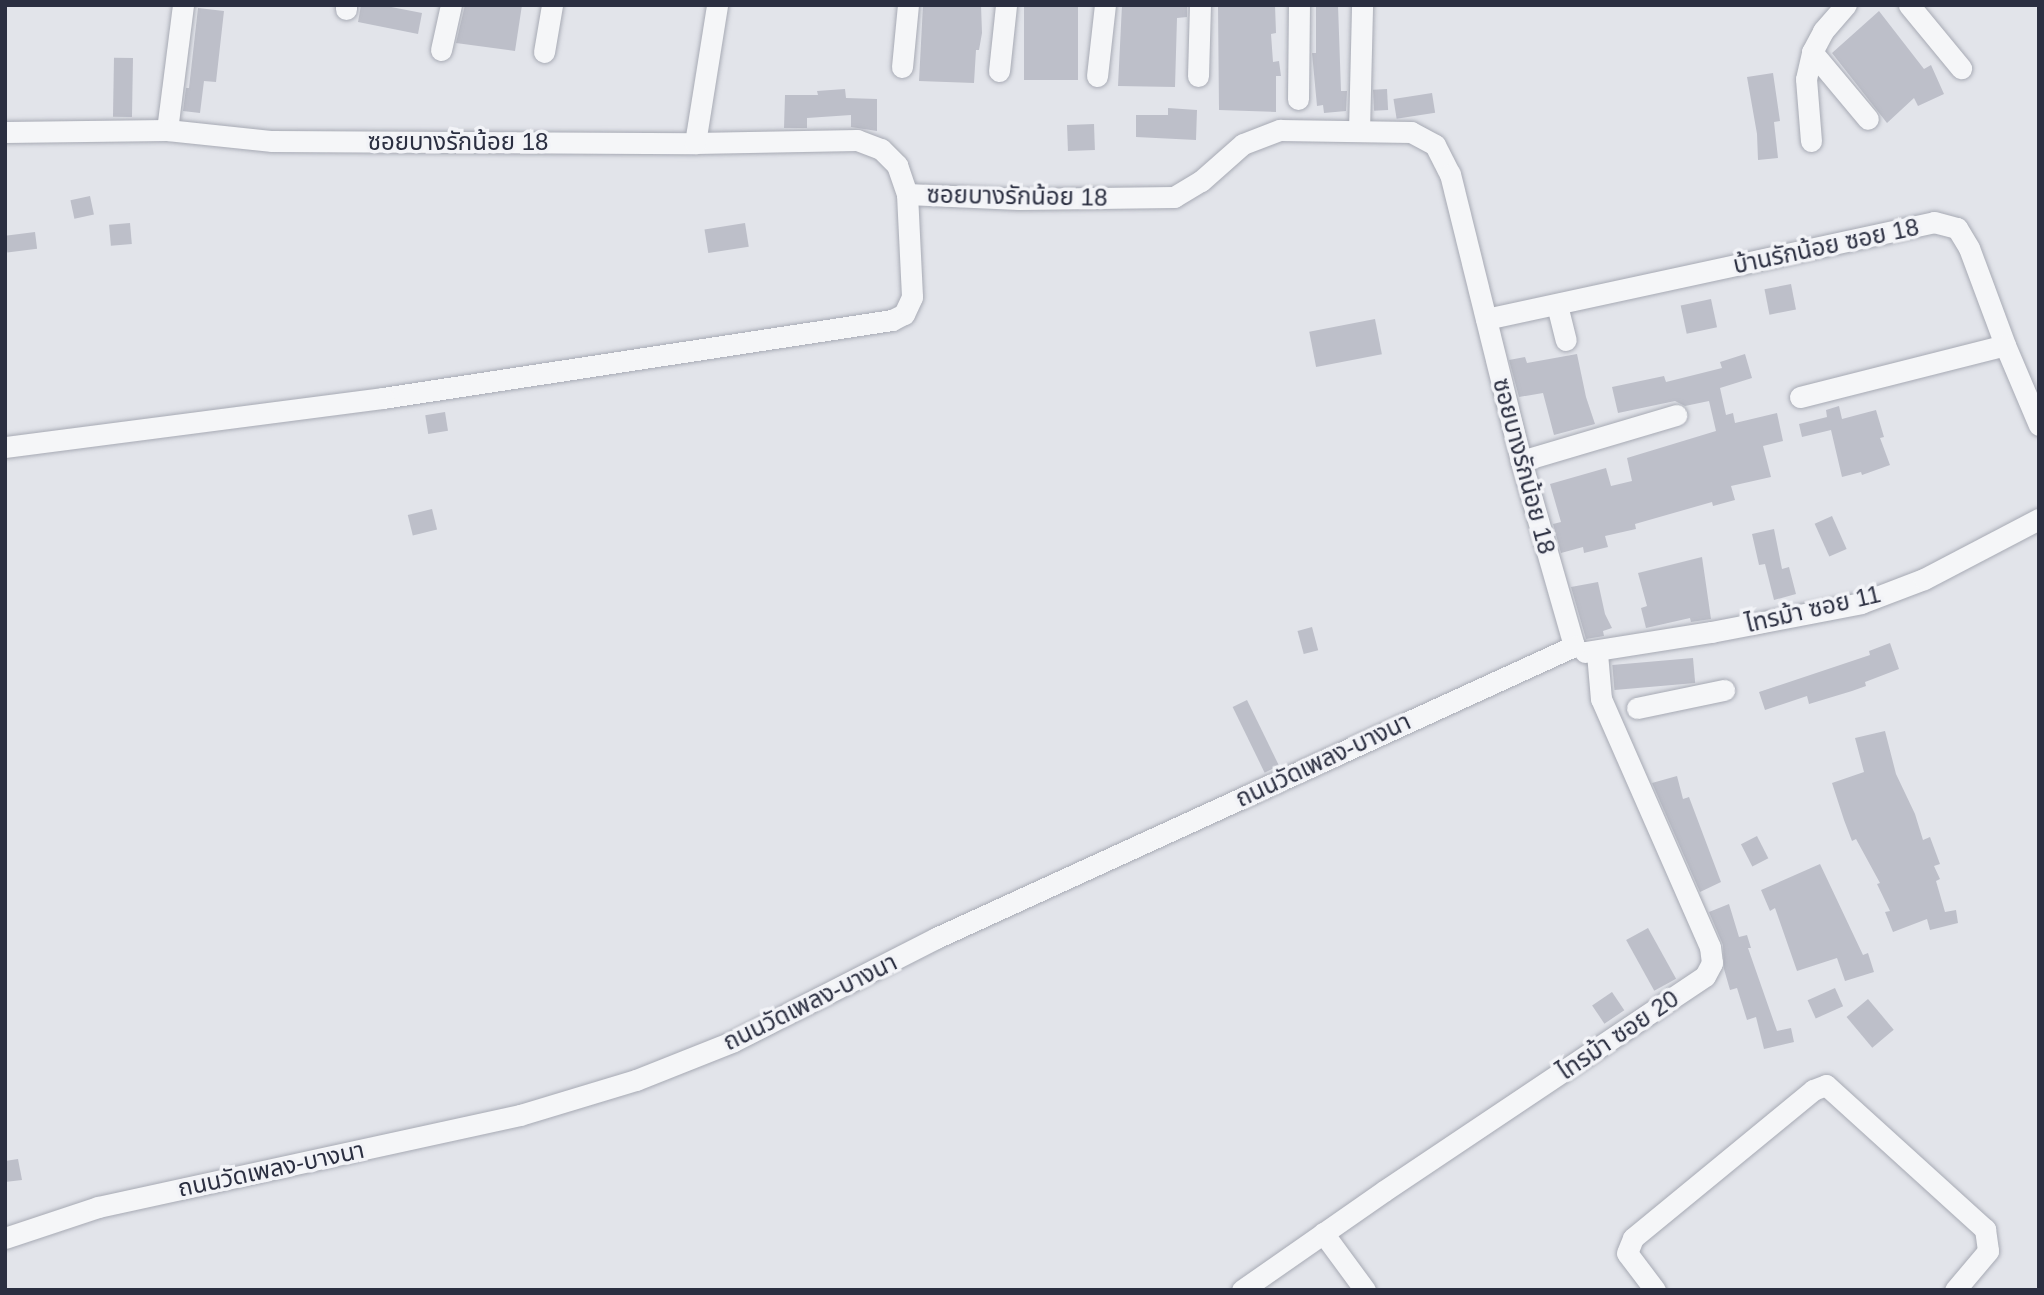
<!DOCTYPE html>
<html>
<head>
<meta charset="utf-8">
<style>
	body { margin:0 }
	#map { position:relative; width:2044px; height:1295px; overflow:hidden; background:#e2e4ea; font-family:Helvetica,"Noto Sans Thai",sans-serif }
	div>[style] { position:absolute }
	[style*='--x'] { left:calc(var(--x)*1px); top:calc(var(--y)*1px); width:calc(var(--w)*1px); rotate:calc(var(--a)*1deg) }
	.building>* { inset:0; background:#bdbfc9; transform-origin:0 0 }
	.roads { filter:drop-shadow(0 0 2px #a7aab4) drop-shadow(0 0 2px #a7aab4) }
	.minor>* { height:21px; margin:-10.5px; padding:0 10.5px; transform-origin:10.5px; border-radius:10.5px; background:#f5f6f8 }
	span { translate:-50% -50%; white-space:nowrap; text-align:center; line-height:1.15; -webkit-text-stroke:7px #f2f3f7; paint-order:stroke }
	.street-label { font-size:24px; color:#2b2f41 }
	.frame { position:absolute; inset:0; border:7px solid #2b2f41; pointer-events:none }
</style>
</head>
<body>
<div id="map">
	<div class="building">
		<div style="clip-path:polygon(361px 5px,381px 5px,422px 13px,418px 34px,358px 22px)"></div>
		<div style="clip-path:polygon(465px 5px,522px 5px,515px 51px,456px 43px)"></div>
		<div style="clip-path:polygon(923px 5px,981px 5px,982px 33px,979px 50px,976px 50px,974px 83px,919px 81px)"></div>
		<div style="left:1024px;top:5px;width:54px;height:75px"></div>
		<div style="clip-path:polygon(1122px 5px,1187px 5px,1187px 17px,1177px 18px,1175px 87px,1118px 86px)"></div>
		<div style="clip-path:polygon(1275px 5px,1276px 33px,1271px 34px,1273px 62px,1279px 61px,1281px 76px,1276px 76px,1276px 112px,1219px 110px,1218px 7px)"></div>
		<div style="clip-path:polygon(1316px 5px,1338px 5px,1341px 91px,1347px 91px,1346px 111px,1324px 113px,1323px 105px,1317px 106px,1312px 53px,1316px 53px)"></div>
		<div style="clip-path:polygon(198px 8px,224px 11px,216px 82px,204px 81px,200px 113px,183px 111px,186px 88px,189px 88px)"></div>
		<div style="clip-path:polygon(1879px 11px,1924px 69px,1931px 65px,1944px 94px,1918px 106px,1914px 98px,1887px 123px,1832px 53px)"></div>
		<div style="left:133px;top:58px;width:59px;height:19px;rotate:91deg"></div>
		<div style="clip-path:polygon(1773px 73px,1780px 121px,1774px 122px,1778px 158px,1758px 160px,1757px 134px,1747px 77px)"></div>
		<div style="clip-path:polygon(845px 89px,846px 98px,877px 99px,877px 131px,851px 127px,851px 115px,807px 118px,807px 128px,784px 128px,785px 95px,818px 95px,817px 91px)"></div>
		<div style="left:1387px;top:89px;width:21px;height:14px;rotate:87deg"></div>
		<div style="left:1432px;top:93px;width:20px;height:39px;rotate:81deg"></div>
		<div style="clip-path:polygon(1168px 108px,1197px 110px,1196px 140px,1136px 137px,1136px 115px,1168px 115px)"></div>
		<div style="left:1094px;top:124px;width:26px;height:27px;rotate:88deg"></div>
		<div style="left:90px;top:196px;width:19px;height:20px;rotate:78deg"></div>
		<div style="left:130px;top:223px;width:21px;height:21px;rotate:85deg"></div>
		<div style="left:745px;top:223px;width:24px;height:41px;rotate:81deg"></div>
		<div style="left:35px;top:232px;width:17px;height:30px;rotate:83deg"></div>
		<div style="left:1791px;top:284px;width:26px;height:27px;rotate:79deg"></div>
		<div style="left:1711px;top:299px;width:29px;height:31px;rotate:78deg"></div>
		<div style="left:1375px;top:319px;width:36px;height:67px;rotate:79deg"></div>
		<div style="clip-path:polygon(1577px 354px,1586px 397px,1595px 424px,1554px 435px,1543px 393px,1519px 397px,1509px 360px,1525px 357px,1527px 363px)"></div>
		<div style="clip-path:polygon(1745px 354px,1752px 378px,1720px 388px,1726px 415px,1733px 413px,1735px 423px,1777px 413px,1783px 441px,1763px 446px,1771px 477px,1731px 486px,1735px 500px,1713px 506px,1712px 502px,1635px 524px,1636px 529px,1605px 536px,1608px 547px,1584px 553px,1583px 547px,1561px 553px,1553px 524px,1561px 522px,1550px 484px,1606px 468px,1611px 486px,1632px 481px,1627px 458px,1716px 431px,1709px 401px,1685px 406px,1675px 401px,1618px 413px,1612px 387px,1664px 376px,1666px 382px,1722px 368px,1720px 362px)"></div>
		<div style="clip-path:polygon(1839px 406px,1842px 419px,1876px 410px,1884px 437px,1880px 438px,1890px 465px,1862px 475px,1861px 472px,1842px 477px,1831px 430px,1802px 437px,1799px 424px,1827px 417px,1826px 410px)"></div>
		<div style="left:445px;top:412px;width:19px;height:20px;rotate:81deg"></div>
		<div style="left:432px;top:509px;width:21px;height:25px;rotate:76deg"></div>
		<div style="left:1832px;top:516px;width:36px;height:19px;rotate:66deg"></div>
		<div style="clip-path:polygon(1774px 529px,1782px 569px,1789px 567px,1796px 594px,1774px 600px,1765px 564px,1759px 565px,1752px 534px)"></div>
		<div style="clip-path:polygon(1702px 557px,1711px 619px,1691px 622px,1690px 618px,1646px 628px,1641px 608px,1647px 606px,1638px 573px)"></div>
		<div style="clip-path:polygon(1598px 582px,1605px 614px,1612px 628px,1603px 631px,1604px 636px,1586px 639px,1571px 587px)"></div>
		<div style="left:1312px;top:627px;width:24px;height:15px;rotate:75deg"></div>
		<div style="clip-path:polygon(1890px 643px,1899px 669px,1865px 682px,1866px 686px,1852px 691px,1809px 704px,1807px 696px,1765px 710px,1759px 692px,1870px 655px,1869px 651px)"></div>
		<div style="left:1693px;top:658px;width:25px;height:81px;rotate:85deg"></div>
		<div style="left:1247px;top:700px;width:73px;height:16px;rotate:64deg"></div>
		<div style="clip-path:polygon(1885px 731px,1896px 774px,1915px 814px,1923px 840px,1930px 837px,1940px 864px,1934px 866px,1940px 879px,1936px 881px,1945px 912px,1956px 910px,1958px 923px,1930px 930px,1927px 919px,1893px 932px,1885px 912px,1890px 911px,1877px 884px,1880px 883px,1856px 839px,1852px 841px,1844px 820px,1832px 783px,1864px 772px,1855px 738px)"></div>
		<div style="clip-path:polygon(1677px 776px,1683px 799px,1689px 797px,1721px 882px,1700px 892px,1652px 783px)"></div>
		<div style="left:1757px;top:836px;width:25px;height:18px;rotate:63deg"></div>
		<div style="clip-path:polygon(1820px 864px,1863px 955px,1868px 953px,1874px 972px,1845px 981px,1837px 958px,1797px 971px,1775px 908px,1770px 911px,1761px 890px)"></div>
		<div style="clip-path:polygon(1729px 904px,1739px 937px,1747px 935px,1751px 948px,1748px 948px,1777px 1031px,1791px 1028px,1794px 1042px,1764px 1049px,1756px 1017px,1747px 1020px,1737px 988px,1730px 990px,1724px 969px,1723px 945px,1709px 912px)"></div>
		<div style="left:1648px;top:928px;width:58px;height:25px;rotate:61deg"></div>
		<div style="left:1835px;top:988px;width:20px;height:30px;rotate:66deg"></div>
		<div style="left:1612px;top:992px;width:22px;height:24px;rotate:56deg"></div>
		<div style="left:1868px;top:999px;width:40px;height:28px;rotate:50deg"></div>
		<div style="clip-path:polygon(18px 1159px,22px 1180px,5px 1182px,5px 1161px)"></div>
	</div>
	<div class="roads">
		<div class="minor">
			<div style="--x:1909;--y:5;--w:82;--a:50.5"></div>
			<div style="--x:346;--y:9;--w:4;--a:-90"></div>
			<div style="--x:441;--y:50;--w:46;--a:-77.5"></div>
			<div style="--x:544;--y:52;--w:48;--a:-80.3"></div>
			<div style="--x:1812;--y:52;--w:87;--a:50.1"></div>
			<div style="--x:902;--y:67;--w:62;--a:-84.5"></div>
			<div style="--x:999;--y:71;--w:66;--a:-83.9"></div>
			<div style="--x:1097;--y:76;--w:71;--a:-83.6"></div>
			<div style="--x:1198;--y:76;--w:71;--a:-88.4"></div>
			<div style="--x:1298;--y:99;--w:94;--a:-89.4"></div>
			<div style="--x:167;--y:130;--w:126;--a:-82.7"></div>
			<div style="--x:1359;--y:131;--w:126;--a:-88.6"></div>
			<div style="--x:5;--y:132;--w:162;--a:-0.7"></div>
			<div style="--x:167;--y:130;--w:106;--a:6"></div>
			<div style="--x:272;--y:141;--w:423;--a:0.3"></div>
			<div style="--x:695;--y:143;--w:162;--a:-1.1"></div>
			<div style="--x:857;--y:140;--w:26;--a:21"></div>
			<div style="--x:881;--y:149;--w:23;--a:45"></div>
			<div style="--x:897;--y:165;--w:31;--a:71"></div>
			<div style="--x:907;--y:194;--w:103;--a:87.2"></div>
			<div style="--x:912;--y:297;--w:19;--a:115"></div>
			<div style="--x:904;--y:314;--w:13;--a:153"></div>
			<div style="--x:892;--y:320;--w:515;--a:171.29"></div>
			<div style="--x:383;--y:398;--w:381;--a:172.6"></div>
			<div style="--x:1811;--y:141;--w:62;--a:-94.6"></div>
			<div style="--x:1806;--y:79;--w:28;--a:-77"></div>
			<div style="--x:1812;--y:52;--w:24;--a:-62"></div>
			<div style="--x:1823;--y:31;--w:35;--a:-49"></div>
			<div style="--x:695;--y:143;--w:140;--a:-80.9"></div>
			<div style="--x:907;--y:194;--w:112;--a:2.6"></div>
			<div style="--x:1019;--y:199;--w:155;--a:-0.7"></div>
			<div style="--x:1174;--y:197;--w:31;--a:-31"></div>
			<div style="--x:1201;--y:181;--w:56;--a:-41.4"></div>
			<div style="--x:1243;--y:144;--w:40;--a:-21"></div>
			<div style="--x:1280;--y:130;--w:131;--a:0.9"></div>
			<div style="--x:1411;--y:132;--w:27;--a:28"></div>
			<div style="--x:1435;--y:145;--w:33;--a:63"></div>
			<div style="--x:1450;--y:174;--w:296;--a:76.1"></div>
			<div style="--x:1521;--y:461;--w:192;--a:74"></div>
			<div style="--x:1557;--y:305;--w:36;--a:76"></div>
			<div style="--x:1486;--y:319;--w:458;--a:-12.2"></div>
			<div style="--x:1934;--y:222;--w:24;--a:15"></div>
			<div style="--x:1957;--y:228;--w:23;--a:59"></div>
			<div style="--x:1969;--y:248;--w:103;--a:69.6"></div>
			<div style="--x:2005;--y:345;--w:87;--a:67"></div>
			<div style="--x:1800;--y:397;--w:211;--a:-14.2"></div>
			<div style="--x:1521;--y:461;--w:162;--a:-16.5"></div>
			<div style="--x:1585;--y:652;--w:128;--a:-9"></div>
			<div style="--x:1711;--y:632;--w:153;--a:-10.9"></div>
			<div style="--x:1861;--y:603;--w:67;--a:-20.9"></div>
			<div style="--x:1924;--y:579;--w:130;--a:-27.6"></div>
			<div style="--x:1637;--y:708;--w:89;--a:-11.7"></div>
			<div style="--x:1323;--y:1233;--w:71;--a:53.6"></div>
			<div style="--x:5;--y:1238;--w:98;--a:-18.4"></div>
			<div style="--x:98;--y:1207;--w:432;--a:-12.3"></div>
			<div style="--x:520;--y:1115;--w:121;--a:-16.8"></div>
			<div style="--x:636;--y:1080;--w:105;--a:-21.7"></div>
			<div style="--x:734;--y:1041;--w:227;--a:-27"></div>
			<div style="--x:936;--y:938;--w:702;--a:-24.59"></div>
			<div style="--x:1242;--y:1290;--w:173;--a:-34.9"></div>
			<div style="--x:1384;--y:1191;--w:386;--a:-33.8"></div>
			<div style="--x:1705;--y:976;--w:15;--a:-62"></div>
			<div style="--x:1712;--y:963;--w:16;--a:-97"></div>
			<div style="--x:1710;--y:947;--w:271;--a:-113.7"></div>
			<div style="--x:1601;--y:699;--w:46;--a:-95"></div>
			<div style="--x:1655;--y:1290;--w:46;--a:-127.1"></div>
			<div style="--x:1627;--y:1253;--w:16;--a:-68"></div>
			<div style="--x:1633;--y:1238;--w:233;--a:-39.4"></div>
			<div style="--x:1813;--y:1090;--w:14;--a:-21"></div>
			<div style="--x:1826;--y:1085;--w:215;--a:42.2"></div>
			<div style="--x:1985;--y:1229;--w:22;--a:82"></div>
			<div style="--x:1988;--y:1251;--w:51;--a:130.2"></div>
		</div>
	</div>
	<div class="street-label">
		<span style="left:458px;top:142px">ซอยบางรักน้อย 18</span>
		<span style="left:1017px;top:196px;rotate:1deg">ซอยบางรักน้อย 18</span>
		<span style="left:1826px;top:246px;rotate:-12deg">บ้านรักน้อย ซอย 18</span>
		<span style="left:1524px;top:466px;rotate:75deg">ซอยบางรักน้อย 18</span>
		<span style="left:1813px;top:609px;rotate:-13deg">ไทรม้า ซอย 11</span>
		<span style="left:1323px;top:760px;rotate:-25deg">ถนนวัดเพลง-บางนา</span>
		<span style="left:810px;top:1002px;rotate:-26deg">ถนนวัดเพลง-บางนา</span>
		<span style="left:1618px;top:1035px;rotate:-34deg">ไทรม้า ซอย 20</span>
		<span style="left:271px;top:1169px;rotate:-12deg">ถนนวัดเพลง-บางนา</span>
	</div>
	<div class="frame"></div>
</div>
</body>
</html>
